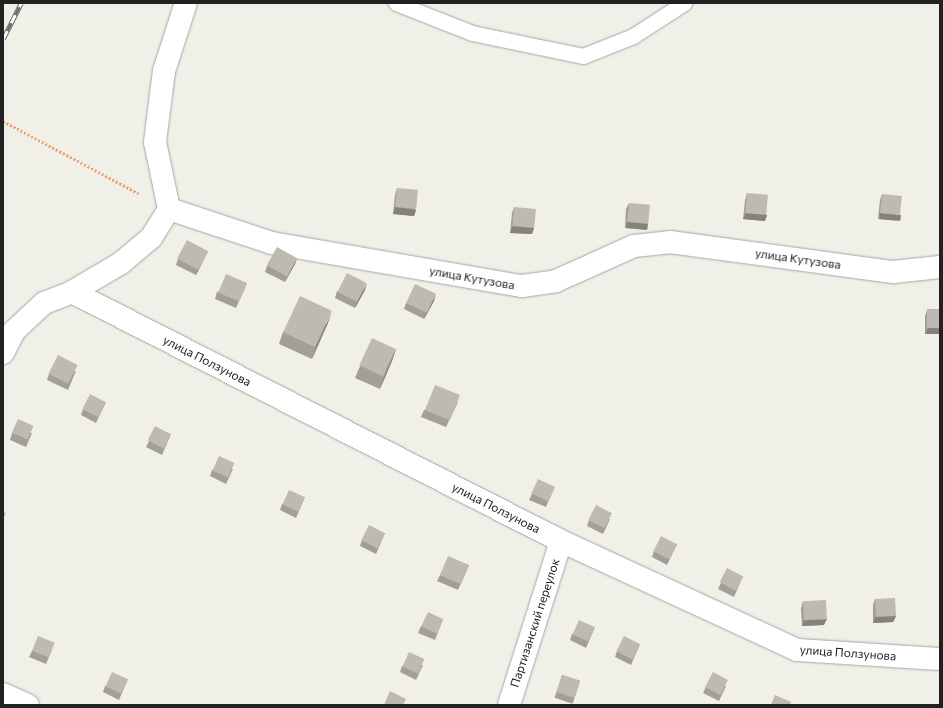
<!DOCTYPE html>
<html>
<head>
<meta charset="utf-8">
<style>
	body { margin:0 }
	#map { position:relative; width:943px; height:708px; overflow:hidden; background:#f1f0e8; font-family:Commissioner,sans-serif }
	div>[style] { position:absolute }
	[style*='--x'] { left:calc(var(--x)*1px); top:calc(var(--y)*1px); width:calc(var(--w)*1px); rotate:calc(var(--a)*1deg) }
	.path>* { height:2.5px; margin-top:-1.25px; transform-origin:0; background:repeating-linear-gradient(90deg,#f79f72 0 2px,transparent 0 4px) }
	.roads { filter:drop-shadow(0 0 1px #a5a5a5) drop-shadow(0 0 1px #a5a5a5) }
	.lane>* { height:15px; margin:-7.5px; padding:0 7.5px; transform-origin:7.5px; border-radius:7.5px; background:#fff }
	.street>* { height:22px; margin:-11px; padding:0 11px; transform-origin:11px; border-radius:11px; background:#fff }
	.rail>* { height:4.5px; margin-top:-2.25px; transform-origin:0; background:repeating-linear-gradient(90deg,#fff 0 9px,#6f6f6f 0 18px); box-sizing:border-box; border-block:1px solid #6f6f6f }
	.wall>* { inset:0; background:#a39f98; transform-origin:0 0 }
	.shaded-wall>* { inset:0; background:#85827c; transform-origin:0 0 }
	.building>* { inset:0; background:#beb9b1; transform-origin:0 0 }
	span { translate:-50% -50%; white-space:nowrap; text-align:center; line-height:1.15; -webkit-text-stroke:3.5px #fff; paint-order:stroke }
	.street-label { font-size:12px; color:#212121 }
	.frame { position:absolute; inset:0; border:4px solid #212121; pointer-events:none }
</style>
</head>
<body>
<div id="map">
	<div class="path">
		<div style="--x:3;--y:121;--w:155;--a:28.1"></div>
	</div>
	<div class="roads">
		<div class="lane">
			<div style="--x:396;--y:3;--w:82;--a:21.5"></div>
			<div style="--x:472;--y:33;--w:113;--a:11.7"></div>
			<div style="--x:583;--y:56;--w:54;--a:-21.8"></div>
			<div style="--x:633;--y:36;--w:61;--a:-32.9"></div>
		</div>
		<div class="street">
			<div style="--x:169;--y:209;--w:108;--a:18.3"></div>
			<div style="--x:272;--y:243;--w:254;--a:9.8"></div>
			<div style="--x:522;--y:286;--w:34;--a:-8"></div>
			<div style="--x:556;--y:281;--w:85;--a:-24.2"></div>
			<div style="--x:634;--y:246;--w:36;--a:-6"></div>
			<div style="--x:670;--y:242;--w:225;--a:7.7"></div>
			<div style="--x:893;--y:272;--w:47;--a:-6.1"></div>
			<div style="--x:72;--y:292;--w:549;--a:26.99"></div>
			<div style="--x:561;--y:541;--w:260;--a:24.8"></div>
			<div style="--x:797;--y:650;--w:143;--a:3.6"></div>
			<div style="--x:3;--y:353;--w:25;--a:-63"></div>
			<div style="--x:14;--y:331;--w:41;--a:-43"></div>
			<div style="--x:44;--y:303;--w:30;--a:-21"></div>
			<div style="--x:72;--y:292;--w:57;--a:-30.6"></div>
			<div style="--x:121;--y:263;--w:39;--a:-40"></div>
			<div style="--x:151;--y:238;--w:34;--a:-58"></div>
			<div style="--x:169;--y:209;--w:68;--a:-101.8"></div>
			<div style="--x:155;--y:142;--w:72;--a:-82.8"></div>
			<div style="--x:164;--y:71;--w:71;--a:-72.1"></div>
			<div style="--x:3;--y:694;--w:27;--a:24"></div>
			<div style="--x:509;--y:705;--w:172;--a:-72.4"></div>
		</div>
	</div>
	<div class="rail">
		<div style="--x:3;--y:39;--w:40;--a:-63.4"></div>
	</div>
	<div class="wall">
		<div style="clip-path:polygon(397px 188px,416px 210px,414px 216px,393px 214px,395px 195px)"></div>
		<div style="clip-path:polygon(747px 193px,767px 215px,765px 221px,743px 219px,745px 200px)"></div>
		<div style="clip-path:polygon(882px 194px,899px 221px,878px 219px,880px 200px)"></div>
		<div style="clip-path:polygon(629px 203px,648px 224px,646px 230px,625px 228px,626px 209px)"></div>
		<div style="clip-path:polygon(514px 207px,534px 228px,532px 234px,510px 233px,512px 213px)"></div>
		<div style="clip-path:polygon(208px 251px,196px 275px,176px 265px,178px 259px)"></div>
		<div style="clip-path:polygon(297px 258px,295px 264px,285px 282px,265px 272px,267px 266px)"></div>
		<div style="clip-path:polygon(247px 283px,236px 308px,215px 299px,217px 292px)"></div>
		<div style="clip-path:polygon(365px 290px,355px 308px,335px 298px,337px 291px)"></div>
		<div style="clip-path:polygon(434px 301px,424px 319px,404px 309px,406px 303px)"></div>
		<div style="clip-path:polygon(940px 309px,940px 334px,925px 334px,925px 316px,927px 310px)"></div>
		<div style="clip-path:polygon(328px 323px,312px 359px,279px 344px,283px 332px)"></div>
		<div style="clip-path:polygon(396px 349px,392px 361px,380px 389px,355px 378px,360px 366px)"></div>
		<div style="clip-path:polygon(76px 371px,68px 390px,47px 380px,49px 374px)"></div>
		<div style="clip-path:polygon(106px 402px,96px 423px,81px 415px,83px 409px)"></div>
		<div style="clip-path:polygon(458px 402px,446px 427px,421px 417px,424px 410px)"></div>
		<div style="clip-path:polygon(12px 433px,32px 433px,26px 447px,10px 440px)"></div>
		<div style="clip-path:polygon(171px 434px,162px 455px,146px 447px,149px 441px)"></div>
		<div style="clip-path:polygon(233px 469px,226px 484px,210px 476px,212px 470px)"></div>
		<div style="clip-path:polygon(552px 493px,546px 507px,529px 500px,532px 494px)"></div>
		<div style="clip-path:polygon(305px 497px,296px 518px,280px 510px,282px 504px)"></div>
		<div style="clip-path:polygon(610px 519px,603px 534px,587px 526px,589px 520px)"></div>
		<div style="clip-path:polygon(385px 533px,376px 554px,360px 546px,362px 540px)"></div>
		<div style="clip-path:polygon(677px 544px,667px 565px,652px 557px,654px 551px)"></div>
		<div style="clip-path:polygon(469px 565px,458px 590px,437px 581px,440px 575px)"></div>
		<div style="clip-path:polygon(743px 576px,734px 597px,718px 589px,721px 583px)"></div>
		<div style="clip-path:polygon(875px 599px,896px 616px,893px 622px,873px 623px,873px 605px)"></div>
		<div style="clip-path:polygon(803px 601px,824px 625px,802px 626px,801px 608px)"></div>
		<div style="clip-path:polygon(443px 619px,435px 640px,418px 633px,421px 626px)"></div>
		<div style="clip-path:polygon(595px 627px,586px 648px,570px 640px,572px 634px)"></div>
		<div style="clip-path:polygon(640px 644px,631px 665px,615px 657px,617px 651px)"></div>
		<div style="clip-path:polygon(52px 650px,46px 664px,29px 657px,32px 651px)"></div>
		<div style="clip-path:polygon(423px 665px,416px 680px,400px 672px,402px 666px)"></div>
		<div style="left:562px;top:675px;width:19px;height:24px;rotate:18deg"></div>
		<div style="clip-path:polygon(128px 679px,119px 700px,103px 692px,105px 686px)"></div>
		<div style="clip-path:polygon(726px 686px,719px 701px,703px 693px,706px 687px)"></div>
	</div>
	<div class="shaded-wall">
		<div style="clip-path:polygon(395px 207px,416px 210px,414px 216px,393px 214px)"></div>
		<div style="clip-path:polygon(746px 213px,767px 215px,765px 221px,743px 219px)"></div>
		<div style="left:880px;top:213px;width:21px;height:6px;rotate:5deg"></div>
		<div style="left:627px;top:222px;width:21px;height:6px;rotate:5deg"></div>
		<div style="clip-path:polygon(513px 226px,534px 228px,532px 234px,510px 233px)"></div>
		<div style="clip-path:polygon(208px 251px,196px 275px,198px 269px)"></div>
		<div style="clip-path:polygon(297px 258px,295px 264px,285px 282px)"></div>
		<div style="clip-path:polygon(367px 283px,365px 290px,355px 308px,357px 302px)"></div>
		<div style="clip-path:polygon(436px 294px,434px 301px,424px 319px,426px 313px)"></div>
		<div style="clip-path:polygon(332px 311px,328px 323px,312px 359px,316px 347px)"></div>
		<div style="clip-path:polygon(928px 328px,940px 328px,940px 334px,925px 334px)"></div>
		<div style="clip-path:polygon(396px 349px,392px 361px,380px 389px,384px 377px)"></div>
		<div style="clip-path:polygon(876px 616px,896px 616px,893px 622px,873px 623px)"></div>
		<div style="clip-path:polygon(827px 619px,824px 625px,802px 626px,804px 620px)"></div>
	</div>
	<div class="building">
		<div style="left:397px;top:188px;width:21px;height:19px;rotate:5deg"></div>
		<div style="left:747px;top:193px;width:21px;height:20px;rotate:5deg"></div>
		<div style="left:882px;top:194px;width:20px;height:19px;rotate:6deg"></div>
		<div style="left:629px;top:203px;width:21px;height:19px;rotate:5deg"></div>
		<div style="left:514px;top:207px;width:22px;height:19px;rotate:5deg"></div>
		<div style="left:187px;top:240px;width:24px;height:21px;rotate:28deg"></div>
		<div style="left:277px;top:247px;width:23px;height:21px;rotate:29deg"></div>
		<div style="left:347px;top:273px;width:22px;height:21px;rotate:27deg"></div>
		<div style="left:226px;top:274px;width:23px;height:20px;rotate:23deg"></div>
		<div style="left:415px;top:284px;width:23px;height:21px;rotate:25deg"></div>
		<div style="left:300px;top:296px;width:35px;height:40px;rotate:25deg"></div>
		<div style="left:940px;top:309px;width:19px;height:13px;rotate:90deg"></div>
		<div style="left:372px;top:338px;width:26px;height:30px;rotate:25deg"></div>
		<div style="left:58px;top:355px;width:22px;height:21px;rotate:27deg"></div>
		<div style="left:435px;top:385px;width:27px;height:27px;rotate:22deg"></div>
		<div style="left:90px;top:394px;width:18px;height:17px;rotate:27deg"></div>
		<div style="left:18px;top:419px;width:17px;height:15px;rotate:24deg"></div>
		<div style="left:155px;top:426px;width:18px;height:16px;rotate:27deg"></div>
		<div style="left:219px;top:456px;width:17px;height:16px;rotate:24deg"></div>
		<div style="left:538px;top:479px;width:19px;height:16px;rotate:25deg"></div>
		<div style="left:289px;top:490px;width:17px;height:16px;rotate:24deg"></div>
		<div style="left:596px;top:505px;width:18px;height:17px;rotate:27deg"></div>
		<div style="clip-path:polygon(3px 512px,6px 513px,3px 519px)"></div>
		<div style="left:369px;top:525px;width:18px;height:17px;rotate:27deg"></div>
		<div style="left:661px;top:536px;width:18px;height:17px;rotate:27deg"></div>
		<div style="left:448px;top:556px;width:23px;height:21px;rotate:23deg"></div>
		<div style="left:727px;top:568px;width:18px;height:16px;rotate:27deg"></div>
		<div style="left:895px;top:598px;width:18px;height:20px;rotate:87deg"></div>
		<div style="left:826px;top:600px;width:19px;height:23px;rotate:87deg"></div>
		<div style="left:428px;top:612px;width:17px;height:16px;rotate:25deg"></div>
		<div style="left:579px;top:620px;width:17px;height:16px;rotate:24deg"></div>
		<div style="left:38px;top:636px;width:18px;height:16px;rotate:22deg"></div>
		<div style="left:624px;top:636px;width:18px;height:17px;rotate:27deg"></div>
		<div style="left:409px;top:652px;width:17px;height:16px;rotate:24deg"></div>
		<div style="left:112px;top:672px;width:17px;height:16px;rotate:24deg"></div>
		<div style="left:713px;top:672px;width:17px;height:17px;rotate:28deg"></div>
		<div style="left:562px;top:675px;width:19px;height:18px;rotate:18deg"></div>
		<div style="clip-path:polygon(390px 691px,406px 699px,403px 705px,384px 705px)"></div>
		<div style="clip-path:polygon(775px 695px,791px 702px,790px 705px,771px 705px)"></div>
	</div>
	<div class="street-label">
		<span style="left:798px;top:259px;rotate:8deg">улица Кутузова</span>
		<span style="left:472px;top:278px;rotate:10deg">улица Кутузова</span>
		<span style="left:207px;top:361px;rotate:27deg">улица Ползунова</span>
		<span style="left:496px;top:508px;rotate:27deg">улица Ползунова</span>
		<span style="left:535px;top:623px;rotate:-72deg">Партизанский переулок</span>
		<span style="left:848px;top:653px;rotate:4deg">улица Ползунова</span>
	</div>
	<div class="frame"></div>
</div>
</body>
</html>
